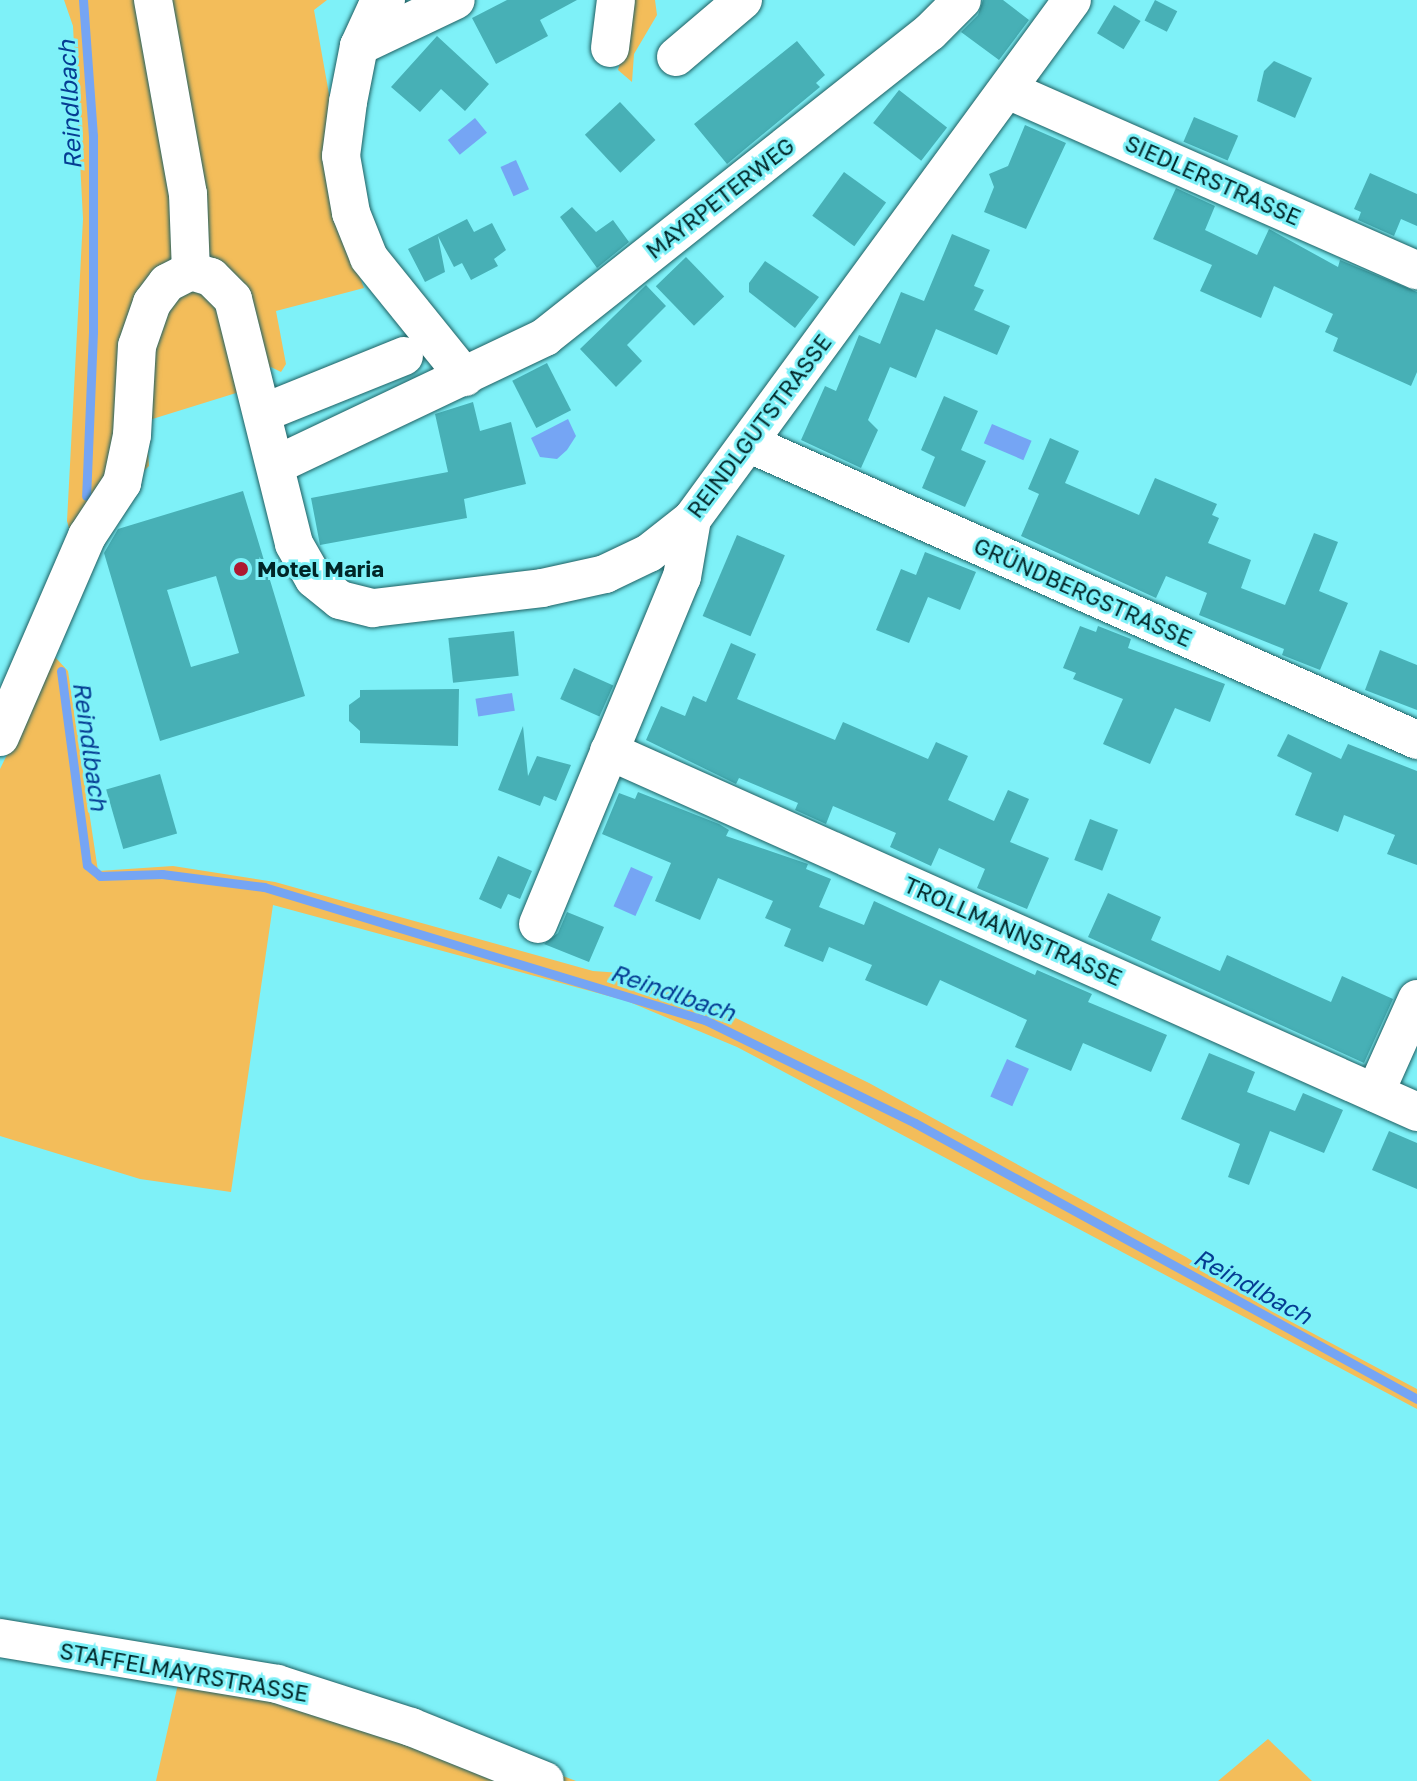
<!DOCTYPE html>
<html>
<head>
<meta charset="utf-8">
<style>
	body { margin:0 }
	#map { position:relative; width:1417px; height:1781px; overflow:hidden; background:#7ef1f8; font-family:"Golos Text",sans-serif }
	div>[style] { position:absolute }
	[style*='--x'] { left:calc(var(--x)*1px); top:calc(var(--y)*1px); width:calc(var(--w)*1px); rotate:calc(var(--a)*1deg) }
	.green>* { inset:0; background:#f3bd5a }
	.water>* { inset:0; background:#75a5f4; transform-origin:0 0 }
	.stream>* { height:9px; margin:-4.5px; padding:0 4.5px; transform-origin:4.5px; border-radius:4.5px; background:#75a5f4 }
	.building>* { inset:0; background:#47b0b6; transform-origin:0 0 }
	.roads { filter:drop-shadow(0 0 2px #1f5f62) drop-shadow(0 0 2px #1f5f62) }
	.minor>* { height:38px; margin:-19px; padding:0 19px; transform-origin:19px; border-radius:19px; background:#fff }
	.dots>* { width:22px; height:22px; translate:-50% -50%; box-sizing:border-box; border:4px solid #7ef1f8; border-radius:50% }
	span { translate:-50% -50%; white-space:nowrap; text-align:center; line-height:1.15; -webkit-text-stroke:6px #7ef1f8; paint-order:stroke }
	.street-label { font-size:22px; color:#002527 }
	.poi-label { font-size:22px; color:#002527; font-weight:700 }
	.left { translate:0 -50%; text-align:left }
	.water-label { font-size:24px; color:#053d93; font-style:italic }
</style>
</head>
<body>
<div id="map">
	<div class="green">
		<div style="clip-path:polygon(64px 0,327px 0,314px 10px,329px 94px,336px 214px,364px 288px,276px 311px,286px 364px,281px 372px,271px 367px,249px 389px,146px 421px,149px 466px,72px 539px,67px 521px,83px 219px,73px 26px)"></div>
		<div style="clip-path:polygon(626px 0,655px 0,657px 15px,634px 54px,632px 82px,618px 70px,626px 39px)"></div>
		<div style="clip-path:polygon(55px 657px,68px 671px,98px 871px,173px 866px,275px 882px,593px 971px,621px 973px,705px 1003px,869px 1083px,1186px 1257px,1271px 1311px,1417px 1389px,1417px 1409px,737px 1047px,627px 1001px,273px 905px,231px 1192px,140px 1179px,0 1136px,0 769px)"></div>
		<div style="clip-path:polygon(178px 1684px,364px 1699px,576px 1781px,156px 1781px)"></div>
		<div style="clip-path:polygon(1268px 1739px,1312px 1781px,1218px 1781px)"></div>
	</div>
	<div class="water">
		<div style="left:475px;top:118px;width:19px;height:35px;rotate:51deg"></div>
		<div style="left:516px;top:160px;width:32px;height:17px;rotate:66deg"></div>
		<div style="clip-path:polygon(568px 419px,576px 436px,567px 450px,557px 459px,540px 457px,531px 438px)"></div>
		<div style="left:992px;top:424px;width:43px;height:21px;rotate:23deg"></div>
		<div style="left:512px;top:693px;width:18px;height:37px;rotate:81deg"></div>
		<div style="left:631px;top:867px;width:24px;height:43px;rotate:24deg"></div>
		<div style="left:1007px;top:1059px;width:24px;height:41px;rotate:24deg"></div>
	</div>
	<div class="stream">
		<div style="--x:83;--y:0;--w:136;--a:85.8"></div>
		<div style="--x:93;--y:136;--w:196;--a:90"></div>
		<div style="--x:93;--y:332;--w:164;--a:92.4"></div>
		<div style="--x:61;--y:671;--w:196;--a:82.4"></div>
		<div style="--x:87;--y:865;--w:17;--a:40"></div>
		<div style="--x:100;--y:876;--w:62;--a:-1.8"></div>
		<div style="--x:162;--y:874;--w:103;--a:7.3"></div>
		<div style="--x:264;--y:887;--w:461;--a:16.8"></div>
		<div style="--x:705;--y:1020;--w:234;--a:26.1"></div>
		<div style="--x:915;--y:1123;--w:573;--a:28.8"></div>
	</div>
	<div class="building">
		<div style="clip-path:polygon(507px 0,577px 0,540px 20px,548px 36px,496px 64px,472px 18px)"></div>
		<div style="clip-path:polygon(983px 0,1003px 0,1029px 20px,999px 60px,961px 32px,978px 15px)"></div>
		<div style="left:1155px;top:0;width:25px;height:23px;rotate:27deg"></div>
		<div style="left:1114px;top:5px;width:31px;height:33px;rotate:31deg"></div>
		<div style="clip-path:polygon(437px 36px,489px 84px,465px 111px,441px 89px,420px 112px,391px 87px)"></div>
		<div style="clip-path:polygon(797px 41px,825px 75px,816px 83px,820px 87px,727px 164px,694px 124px)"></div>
		<div style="clip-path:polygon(1274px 61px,1312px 78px,1295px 118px,1257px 101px,1264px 71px)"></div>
		<div style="left:899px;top:90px;width:61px;height:42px;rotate:38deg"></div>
		<div style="left:620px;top:102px;width:52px;height:48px;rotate:47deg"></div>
		<div style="left:1194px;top:117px;width:48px;height:27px;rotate:23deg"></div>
		<div style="clip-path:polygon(1025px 125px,1066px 143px,1026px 229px,984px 212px,994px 187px,989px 174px,1008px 166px)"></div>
		<div style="left:844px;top:172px;width:52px;height:54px;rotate:36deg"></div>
		<div style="clip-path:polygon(1370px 173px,1417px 194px,1417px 226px,1401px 219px,1394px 236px,1358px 220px,1361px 212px,1354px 209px)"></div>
		<div style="clip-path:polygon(1176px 188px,1215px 206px,1205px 230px,1257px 255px,1269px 229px,1338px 267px,1340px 260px,1417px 292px,1417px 372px,1411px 386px,1333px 351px,1338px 338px,1325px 332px,1333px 314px,1274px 286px,1261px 318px,1200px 291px,1212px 265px,1153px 239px)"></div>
		<div style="clip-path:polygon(572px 207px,596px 232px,613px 220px,629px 242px,597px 268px,560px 217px)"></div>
		<div style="clip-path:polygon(467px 219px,474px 232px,492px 223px,506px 250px,494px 259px,498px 266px,471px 280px,462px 263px,454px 267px,438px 236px,445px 272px,425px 282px,408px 249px)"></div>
		<div style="clip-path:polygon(952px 234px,990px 250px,974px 286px,984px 290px,974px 310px,1010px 326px,997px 355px,936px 329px,916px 378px,890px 367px,868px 420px,878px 430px,861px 468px,801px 440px,825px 386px,836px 391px,859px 335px,880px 344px,901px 292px,924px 301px)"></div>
		<div style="left:686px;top:257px;width:55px;height:42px;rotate:46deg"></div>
		<div style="clip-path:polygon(765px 261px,819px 297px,795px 328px,749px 292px,749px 283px)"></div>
		<div style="clip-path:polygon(646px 285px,666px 306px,627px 345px,642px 361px,616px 387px,580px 349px)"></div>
		<div style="left:547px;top:363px;width:53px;height:39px;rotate:63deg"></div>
		<div style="clip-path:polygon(944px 396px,978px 411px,961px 450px,986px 461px,965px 507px,922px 488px,935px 457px,921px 450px)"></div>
		<div style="clip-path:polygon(473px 402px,480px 431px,511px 422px,526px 484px,464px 499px,467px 518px,320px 545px,311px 498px,448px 472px,435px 414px)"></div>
		<div style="clip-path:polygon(1050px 438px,1079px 451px,1065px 483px,1139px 515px,1155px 478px,1217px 504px,1212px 515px,1219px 518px,1208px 543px,1251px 560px,1241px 588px,1285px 605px,1314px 533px,1338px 542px,1319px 591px,1348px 603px,1320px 670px,1282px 655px,1284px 649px,1199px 615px,1207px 593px,1166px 576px,1156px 598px,1021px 536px,1039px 494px,1028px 489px)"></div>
		<div style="clip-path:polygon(evenodd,243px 491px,305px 696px,160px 741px,104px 553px,118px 529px,243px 491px,216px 576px,239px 653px,191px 667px,167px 590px,216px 576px)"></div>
		<div style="left:737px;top:535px;width:52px;height:88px;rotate:23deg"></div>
		<div style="clip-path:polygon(925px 552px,976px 572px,960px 610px,928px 597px,909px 643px,876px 630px,901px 569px,916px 575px)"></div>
		<div style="clip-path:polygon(1080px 626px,1096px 632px,1098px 626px,1131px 639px,1128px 648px,1225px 684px,1210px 722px,1175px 708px,1150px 764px,1103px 744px,1123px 699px,1073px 679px,1076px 673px,1063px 668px)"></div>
		<div style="left:514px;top:631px;width:45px;height:66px;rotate:84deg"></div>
		<div style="clip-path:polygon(731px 643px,756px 654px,737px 699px,835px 740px,843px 722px,928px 759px,936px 742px,968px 756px,948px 800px,994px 821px,1008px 790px,1029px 799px,1010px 842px,1049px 858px,1027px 909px,977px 888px,985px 869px,939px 848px,931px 866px,890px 847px,896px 833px,833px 806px,826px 824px,795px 810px,798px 803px,739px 778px,736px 784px,646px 740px,661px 706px,685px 716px,693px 696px,706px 702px)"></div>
		<div style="clip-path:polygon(1380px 650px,1417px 665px,1417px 710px,1365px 690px)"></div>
		<div style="left:574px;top:668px;width:43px;height:34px;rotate:24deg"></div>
		<div style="clip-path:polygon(459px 689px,458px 746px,360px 743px,360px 731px,349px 721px,349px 705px,360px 697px,360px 690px)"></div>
		<div style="clip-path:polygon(523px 726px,528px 776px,537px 756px,571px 765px,556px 801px,544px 796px,540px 806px,498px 790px)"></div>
		<div style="clip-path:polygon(1288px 734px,1341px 759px,1348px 744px,1417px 771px,1417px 865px,1387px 854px,1395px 835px,1344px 815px,1338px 832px,1295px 815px,1312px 773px,1277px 756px)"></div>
		<div style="left:160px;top:774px;width:62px;height:56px;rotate:74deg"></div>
		<div style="clip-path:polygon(638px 792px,719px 824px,729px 830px,726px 836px,808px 864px,806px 869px,831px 879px,819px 907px,864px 925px,874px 901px,1035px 975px,1037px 970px,1092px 994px,1088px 1002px,1167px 1035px,1151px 1072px,1083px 1043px,1071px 1071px,1015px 1047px,1027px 1020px,940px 980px,927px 1006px,865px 980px,872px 965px,829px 947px,823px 962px,784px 946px,791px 929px,765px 918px,773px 901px,718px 878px,700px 920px,655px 901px,671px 863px,602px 834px,619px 793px,635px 799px)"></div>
		<div style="left:1090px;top:819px;width:30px;height:44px;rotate:21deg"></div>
		<div style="clip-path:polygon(498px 856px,532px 871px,520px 899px,508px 894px,501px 909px,479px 899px)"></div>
		<div style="clip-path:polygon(1108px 893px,1161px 917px,1151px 940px,1220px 971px,1227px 955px,1331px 1002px,1342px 976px,1393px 999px,1364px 1063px,1088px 937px)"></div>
		<div style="clip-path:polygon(567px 912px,604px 927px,589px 962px,544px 944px,558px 933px)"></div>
		<div style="clip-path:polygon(1209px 1053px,1255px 1072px,1247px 1092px,1295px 1111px,1303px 1093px,1343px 1110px,1324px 1153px,1270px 1131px,1249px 1185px,1228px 1177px,1240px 1144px,1181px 1119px)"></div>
		<div style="clip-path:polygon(1389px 1131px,1417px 1143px,1417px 1189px,1372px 1170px)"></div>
	</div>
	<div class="roads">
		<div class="minor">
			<div style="--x:153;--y:0;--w:197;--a:79.8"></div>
			<div style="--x:188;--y:194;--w:77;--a:87.8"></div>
			<div style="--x:386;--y:0;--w:13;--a:138"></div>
			<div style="--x:376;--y:9;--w:41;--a:114.7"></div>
			<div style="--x:359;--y:46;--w:57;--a:101.1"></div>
			<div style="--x:348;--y:102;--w:54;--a:97.4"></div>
			<div style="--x:341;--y:156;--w:58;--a:80"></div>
			<div style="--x:351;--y:213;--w:48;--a:68.2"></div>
			<div style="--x:369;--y:258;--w:153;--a:51.1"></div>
			<div style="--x:359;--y:46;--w:107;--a:-25.4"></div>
			<div style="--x:610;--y:48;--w:48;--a:-82.9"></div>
			<div style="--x:676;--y:57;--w:88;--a:-40.4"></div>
			<div style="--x:1008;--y:90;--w:447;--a:23.8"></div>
			<div style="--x:191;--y:271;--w:21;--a:17"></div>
			<div style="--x:211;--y:277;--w:31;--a:45"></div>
			<div style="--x:233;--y:299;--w:252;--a:76"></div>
			<div style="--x:294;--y:544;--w:40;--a:60.3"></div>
			<div style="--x:314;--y:579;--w:33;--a:39"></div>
			<div style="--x:340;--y:600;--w:34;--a:14"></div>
			<div style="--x:373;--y:608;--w:170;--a:-6.7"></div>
			<div style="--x:542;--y:588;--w:65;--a:-12.5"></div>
			<div style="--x:605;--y:574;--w:49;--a:-25.5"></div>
			<div style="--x:649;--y:553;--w:55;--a:-38.3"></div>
			<div style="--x:692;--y:519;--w:643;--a:-53.79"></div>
			<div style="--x:263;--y:413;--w:152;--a:-22"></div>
			<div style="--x:750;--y:444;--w:730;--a:23.93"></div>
			<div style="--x:276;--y:465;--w:298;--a:-25.4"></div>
			<div style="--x:545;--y:337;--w:491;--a:-38.4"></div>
			<div style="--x:930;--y:32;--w:45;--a:-45"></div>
			<div style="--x:0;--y:737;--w:219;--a:-66.6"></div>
			<div style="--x:87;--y:536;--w:64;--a:-56.6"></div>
			<div style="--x:122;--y:483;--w:49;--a:-78.2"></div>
			<div style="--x:132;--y:435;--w:89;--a:-86.8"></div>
			<div style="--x:137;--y:346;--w:46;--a:-70.8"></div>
			<div style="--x:152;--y:303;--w:25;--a:-53"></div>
			<div style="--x:167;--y:283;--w:27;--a:-27"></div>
			<div style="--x:609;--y:751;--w:885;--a:24.07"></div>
			<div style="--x:538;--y:924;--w:376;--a:-67.5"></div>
			<div style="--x:682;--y:577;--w:59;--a:-80.2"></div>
			<div style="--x:1375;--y:1093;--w:103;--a:-65.9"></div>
			<div style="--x:0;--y:1638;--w:281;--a:9.4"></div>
			<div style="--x:277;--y:1684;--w:141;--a:17.8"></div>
			<div style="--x:411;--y:1727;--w:144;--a:21.9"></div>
		</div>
	</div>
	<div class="dots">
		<div style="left:241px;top:569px;background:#ad1931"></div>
	</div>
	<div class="street-label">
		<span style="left:1213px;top:180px;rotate:24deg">SIEDLERSTRASSE</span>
		<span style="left:720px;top:198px;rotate:-38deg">MAYRPETERWEG</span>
		<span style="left:759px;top:426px;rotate:-53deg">REINDLGUTSTRASSE</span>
		<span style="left:1083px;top:592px;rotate:24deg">GRÜNDBERGSTRASSE</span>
		<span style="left:1013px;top:931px;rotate:24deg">TROLLMANNSTRASSE</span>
		<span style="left:184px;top:1672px;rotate:10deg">STAFFELMAYRSTRASSE</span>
	</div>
	<div class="poi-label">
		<span class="left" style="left:257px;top:569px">Motel Maria</span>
	</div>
	<div class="water-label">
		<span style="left:69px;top:105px;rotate:-93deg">Reindlbach</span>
		<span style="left:91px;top:746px;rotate:82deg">Reindlbach</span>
		<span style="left:673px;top:992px;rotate:19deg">Reindlbach</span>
		<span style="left:1253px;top:1286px;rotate:29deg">Reindlbach</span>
	</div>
</div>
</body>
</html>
